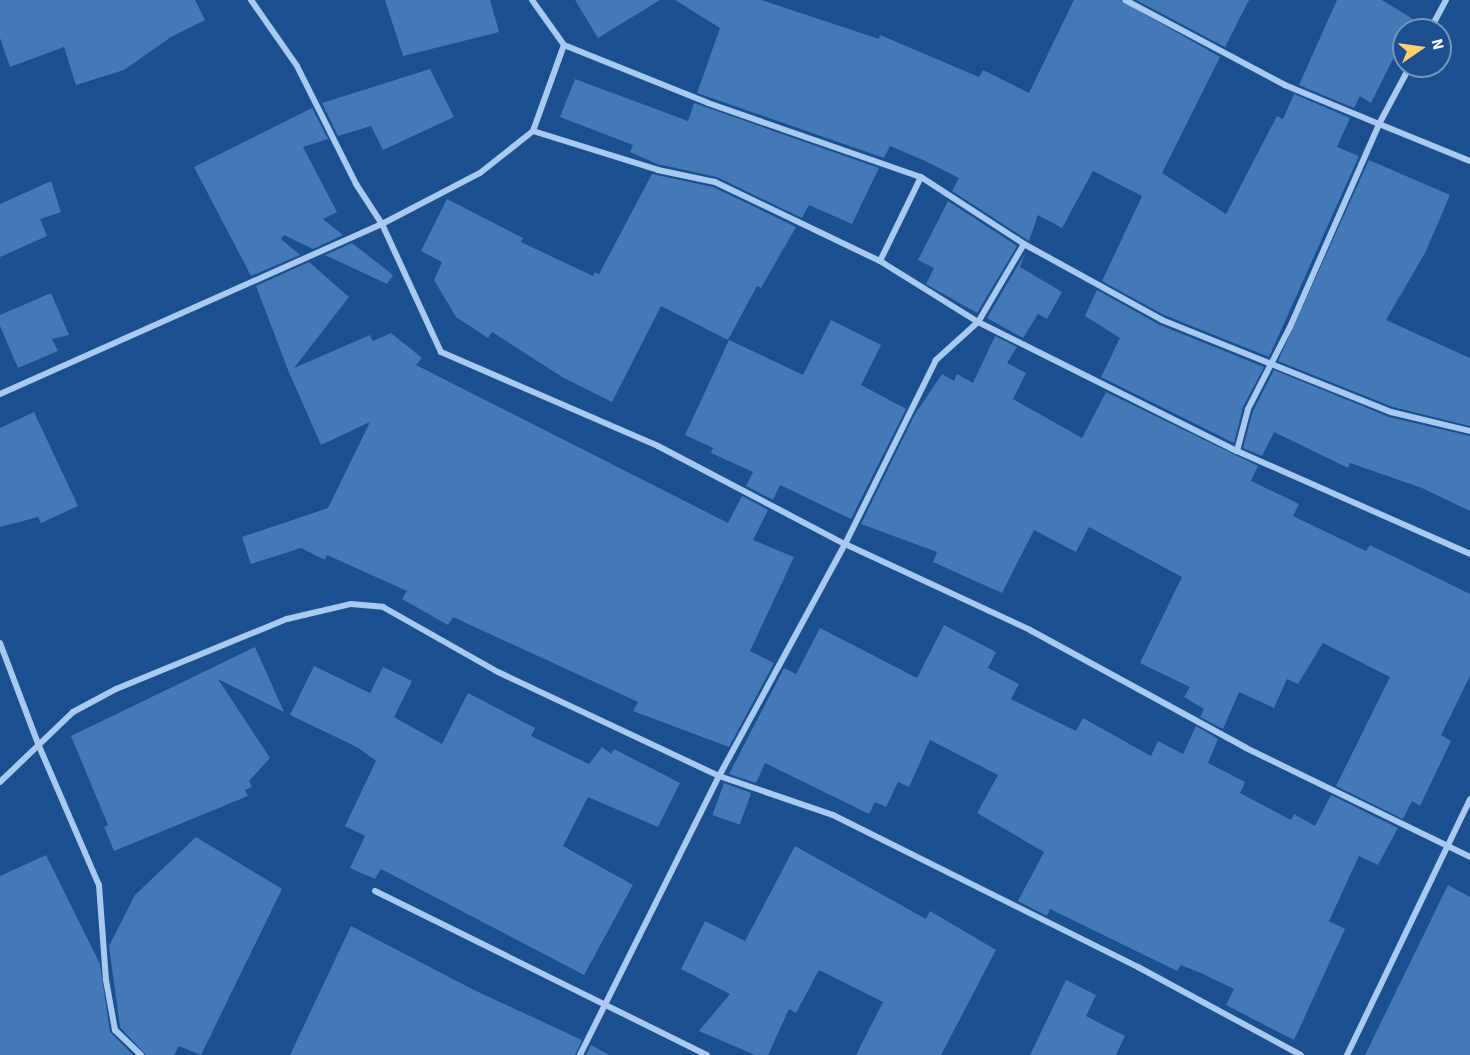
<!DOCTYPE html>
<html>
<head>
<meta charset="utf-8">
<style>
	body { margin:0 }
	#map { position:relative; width:1470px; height:1055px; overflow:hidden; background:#1b4f8f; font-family:"Source Sans 3",sans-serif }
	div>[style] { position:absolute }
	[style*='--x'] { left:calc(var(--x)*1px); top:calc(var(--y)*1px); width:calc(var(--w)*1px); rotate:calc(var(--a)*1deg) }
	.building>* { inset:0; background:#4478b7; transform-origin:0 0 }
	.street>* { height:6px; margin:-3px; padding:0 3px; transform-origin:3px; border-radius:3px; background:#a9c9ee }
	span { translate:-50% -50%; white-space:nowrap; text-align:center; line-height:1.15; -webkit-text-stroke:4.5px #1b4f8f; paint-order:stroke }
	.north { position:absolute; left:1392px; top:18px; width:60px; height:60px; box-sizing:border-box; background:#1b4f8f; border:2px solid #7695bc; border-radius:50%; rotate:77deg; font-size:16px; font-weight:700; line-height:24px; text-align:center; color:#fff }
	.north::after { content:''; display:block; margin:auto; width:21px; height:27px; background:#ffd166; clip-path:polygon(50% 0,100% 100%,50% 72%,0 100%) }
</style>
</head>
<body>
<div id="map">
	<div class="building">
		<div style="clip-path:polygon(0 0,195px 0,205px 20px,171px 37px,124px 70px,76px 85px,64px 47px,10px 67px,0 38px)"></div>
		<div style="clip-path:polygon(385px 0,490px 0,499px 32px,403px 56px)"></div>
		<div style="clip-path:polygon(575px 0,660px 0,598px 38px)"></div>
		<div style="clip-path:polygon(675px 0,761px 0,879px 39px,880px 35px,979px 77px,983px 70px,1029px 93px,1074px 0,1120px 0,1220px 57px,1162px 173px,1226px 214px,1277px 116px,1283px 119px,1294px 94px,1350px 118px,1337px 147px,1359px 156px,1269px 357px,1164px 315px,1102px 281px,1142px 196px,1093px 171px,1062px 228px,1038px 215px,1029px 241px,952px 191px,959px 178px,923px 160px,890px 146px,884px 158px,697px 93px,720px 28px)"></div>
		<div style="clip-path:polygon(1136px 0,1249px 0,1225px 47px)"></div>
		<div style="clip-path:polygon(1337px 0,1382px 0,1413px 19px,1371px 103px,1360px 96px,1354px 108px,1299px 85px)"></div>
		<div style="clip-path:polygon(430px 69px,454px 117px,383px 150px,371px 126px,338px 136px,322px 103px)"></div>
		<div style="clip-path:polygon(575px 79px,688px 121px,694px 103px,879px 168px,852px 224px,809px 205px,802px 218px,717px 177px,657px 164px,630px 152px,633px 145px,560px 117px)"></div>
		<div style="clip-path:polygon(312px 108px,328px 139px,303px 147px,337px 212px,323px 219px,343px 235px,313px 249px,284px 235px,281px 239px,300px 255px,251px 276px,194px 167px)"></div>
		<div style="clip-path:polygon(1369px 160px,1450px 195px,1425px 253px,1386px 320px,1470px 358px,1470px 426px,1393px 407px,1278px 361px)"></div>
		<div style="clip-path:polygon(652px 174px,713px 187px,796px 227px,761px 288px,757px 286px,728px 340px,661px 306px,612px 402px,562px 377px,492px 332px,488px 338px,456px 317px,434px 280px,442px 262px,421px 251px,447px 199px,523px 238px,521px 242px,593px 276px,595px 272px,599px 274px)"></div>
		<div style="clip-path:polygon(51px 181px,61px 212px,40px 219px,47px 236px,0 257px,0 204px)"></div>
		<div style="clip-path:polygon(948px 201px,1017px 246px,977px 313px,926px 284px,934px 268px,918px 260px)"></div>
		<div style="clip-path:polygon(352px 243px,393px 275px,387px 284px,325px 255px)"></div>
		<div style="clip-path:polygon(1025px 253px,1020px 267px,1062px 292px,1047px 319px,1038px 314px,1023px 338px,987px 318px)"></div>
		<div style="clip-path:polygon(309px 262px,349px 297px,294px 368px,370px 335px,373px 341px,391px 333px,422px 358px,416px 365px,728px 523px,742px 496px,768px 510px,753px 540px,794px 557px,750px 651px,774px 663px,729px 747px,633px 711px,638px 702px,453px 617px,448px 625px,402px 599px,407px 591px,327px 555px,325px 560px,301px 548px,251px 564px,242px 537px,328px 508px,370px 422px,321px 445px,288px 370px,256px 286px)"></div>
		<div style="clip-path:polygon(1097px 290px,1160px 325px,1264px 367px,1243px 407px,1234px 443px,1101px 377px,1120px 338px,1085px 316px)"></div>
		<div style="clip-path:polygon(51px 293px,69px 335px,52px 339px,58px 351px,18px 368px,0 326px,0 315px)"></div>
		<div style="clip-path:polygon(831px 320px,881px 345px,861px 385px,906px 409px,851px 519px,780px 485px,773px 500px,746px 486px,753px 472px,711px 453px,713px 448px,685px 435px,729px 340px,803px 375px)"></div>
		<div style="clip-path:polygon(995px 336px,1017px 347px,1007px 363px,1026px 373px,1013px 399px,1082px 438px,1106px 392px,1258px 466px,1251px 481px,1299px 504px,1293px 516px,1366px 551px,1370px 545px,1470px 594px,1470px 676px,1441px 735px,1451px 741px,1420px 806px,1412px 801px,1403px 819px,1336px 786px,1390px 677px,1323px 643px,1298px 684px,1287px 679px,1274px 708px,1239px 692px,1223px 729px,1200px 717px,1204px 709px,1184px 697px,1190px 687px,1140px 663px,1182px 577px,1089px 527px,1076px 552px,1034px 530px,1002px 593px,933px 562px,937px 552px,861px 524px,915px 414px,942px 374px,954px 381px,957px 374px,973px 383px)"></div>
		<div style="clip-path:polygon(1274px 370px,1389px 417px,1470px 436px,1470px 511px,1422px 488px,1350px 463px,1348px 468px,1274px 432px,1262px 456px,1243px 448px,1253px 411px)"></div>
		<div style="clip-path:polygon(34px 412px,78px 506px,41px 523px,38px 517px,0 527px,0 428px)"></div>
		<div style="clip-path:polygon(944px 625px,996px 652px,988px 668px,1019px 684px,1011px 699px,1076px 731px,1083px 718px,1151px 756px,1158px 741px,1183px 754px,1196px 726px,1218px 739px,1208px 763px,1245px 782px,1240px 793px,1291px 820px,1294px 814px,1315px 826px,1331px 795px,1398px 828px,1378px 865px,1359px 856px,1329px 921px,1345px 929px,1294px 1040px,1226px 1005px,1234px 989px,1203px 974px,1181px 965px,1177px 971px,1050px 909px,1047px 916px,1018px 901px,1044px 852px,977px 813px,998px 775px,930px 740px,909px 787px,898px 782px,886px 807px,875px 802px,869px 814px,765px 763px,756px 783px,729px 774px,784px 668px,796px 674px,820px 628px,917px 678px)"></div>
		<div style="clip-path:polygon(255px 647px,284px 712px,218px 679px,270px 758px,249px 781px,252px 787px,245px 790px,248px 796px,114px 851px,104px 827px,108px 825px,71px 736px)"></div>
		<div style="clip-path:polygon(314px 666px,370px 693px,383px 667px,412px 681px,394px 717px,442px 744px,468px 693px,535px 728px,531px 736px,589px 764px,602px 747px,611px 754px,614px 749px,680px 783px,658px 827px,588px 797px,563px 846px,633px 885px,584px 975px,381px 869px,375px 879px,350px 868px,365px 836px,345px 826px,376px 761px,357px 747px,290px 715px)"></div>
		<div style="left:724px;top:783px;width:29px;height:34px;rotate:20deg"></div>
		<div style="clip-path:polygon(196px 837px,282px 889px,201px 1055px,179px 1046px,174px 1055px,146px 1055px,120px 1027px,109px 946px,135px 895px)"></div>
		<div style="clip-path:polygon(795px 846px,926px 919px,930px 911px,996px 950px,941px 1055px,856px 1055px,883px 1002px,819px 970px,796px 1013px,789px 1009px,768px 1055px,755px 1055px,699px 1031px,730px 994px,681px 969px,705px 921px,745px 941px)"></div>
		<div style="clip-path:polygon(46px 855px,100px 964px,110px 1032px,133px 1055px,0 1055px,0 876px)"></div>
		<div style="clip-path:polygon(1448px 885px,1470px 897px,1470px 1055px,1365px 1055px)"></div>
		<div style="clip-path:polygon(351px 926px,474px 990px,582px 1040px,575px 1055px,290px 1055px)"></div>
		<div style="clip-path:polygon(1066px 980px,1096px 995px,1086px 1016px,1125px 1036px,1116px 1055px,1030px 1055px)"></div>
		<div style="clip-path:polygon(591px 1045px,609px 1055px,586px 1055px)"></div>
	</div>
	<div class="street">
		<div style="--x:251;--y:0;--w:80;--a:55.1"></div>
		<div style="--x:297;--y:66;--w:132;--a:63.4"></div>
		<div style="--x:356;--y:184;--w:48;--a:57"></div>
		<div style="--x:382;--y:224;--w:141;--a:65.3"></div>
		<div style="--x:441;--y:352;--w:236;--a:23.4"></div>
		<div style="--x:658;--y:446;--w:211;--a:27.7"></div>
		<div style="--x:845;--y:544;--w:264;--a:118.5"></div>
		<div style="--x:719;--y:776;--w:312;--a:116.5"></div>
		<div style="--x:532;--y:0;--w:55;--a:54.6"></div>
		<div style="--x:564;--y:45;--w:155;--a:21.9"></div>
		<div style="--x:708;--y:103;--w:225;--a:19.2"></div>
		<div style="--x:921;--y:177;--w:123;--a:33"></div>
		<div style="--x:1024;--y:244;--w:158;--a:28.8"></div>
		<div style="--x:1162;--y:320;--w:247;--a:21.9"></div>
		<div style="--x:1391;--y:412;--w:81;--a:13.5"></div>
		<div style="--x:1430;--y:30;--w:34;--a:-62"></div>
		<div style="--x:1410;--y:66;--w:66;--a:118.1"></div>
		<div style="--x:1379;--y:124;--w:98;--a:22.1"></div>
		<div style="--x:533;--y:131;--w:91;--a:-70.2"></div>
		<div style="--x:1024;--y:244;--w:91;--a:120.5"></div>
		<div style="--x:978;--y:322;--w:57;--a:137.9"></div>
		<div style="--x:936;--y:360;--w:205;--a:116.3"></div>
		<div style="--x:845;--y:544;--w:204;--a:24.9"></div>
		<div style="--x:1030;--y:630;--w:246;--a:28.6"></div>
		<div style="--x:1246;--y:748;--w:249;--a:25.9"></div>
		<div style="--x:880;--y:261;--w:93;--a:-64"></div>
		<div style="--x:0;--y:394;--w:418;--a:-24"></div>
		<div style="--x:382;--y:224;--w:110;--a:-27.5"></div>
		<div style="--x:480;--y:173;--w:68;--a:-38.4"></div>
		<div style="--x:533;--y:131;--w:131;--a:17.3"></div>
		<div style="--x:658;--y:170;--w:58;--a:11.9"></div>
		<div style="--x:715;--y:182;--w:183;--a:25.6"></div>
		<div style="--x:880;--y:261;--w:115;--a:31.9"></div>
		<div style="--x:978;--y:322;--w:289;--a:26.5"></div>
		<div style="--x:1237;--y:451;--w:43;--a:-75.3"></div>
		<div style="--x:1248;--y:409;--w:92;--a:-62.9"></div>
		<div style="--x:1290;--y:327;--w:222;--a:-66.3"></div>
		<div style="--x:1379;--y:124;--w:102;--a:-157.5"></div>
		<div style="--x:1285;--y:85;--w:181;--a:-152"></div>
		<div style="--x:1237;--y:451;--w:255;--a:23.8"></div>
		<div style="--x:0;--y:643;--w:110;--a:69.3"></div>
		<div style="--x:39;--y:746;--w:151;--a:66.7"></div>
		<div style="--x:99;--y:885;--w:95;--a:85.8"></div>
		<div style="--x:106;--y:980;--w:51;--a:79.8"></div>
		<div style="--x:115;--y:1030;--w:36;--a:44"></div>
		<div style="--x:0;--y:782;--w:101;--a:-43.8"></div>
		<div style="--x:73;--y:712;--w:49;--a:-28.1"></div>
		<div style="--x:116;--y:689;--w:185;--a:-22.3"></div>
		<div style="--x:287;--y:619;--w:66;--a:-13.2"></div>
		<div style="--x:351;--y:604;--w:32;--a:5"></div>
		<div style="--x:383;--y:607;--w:132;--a:29.5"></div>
		<div style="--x:498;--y:672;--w:244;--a:25.2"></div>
		<div style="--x:719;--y:776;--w:120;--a:18.9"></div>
		<div style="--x:833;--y:815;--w:341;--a:26.5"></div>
		<div style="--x:1138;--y:967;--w:185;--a:28.4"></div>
		<div style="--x:375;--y:891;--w:370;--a:26.3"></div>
		<div style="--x:1347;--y:1055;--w:284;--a:-64.3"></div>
	</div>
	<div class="north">N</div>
</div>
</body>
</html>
